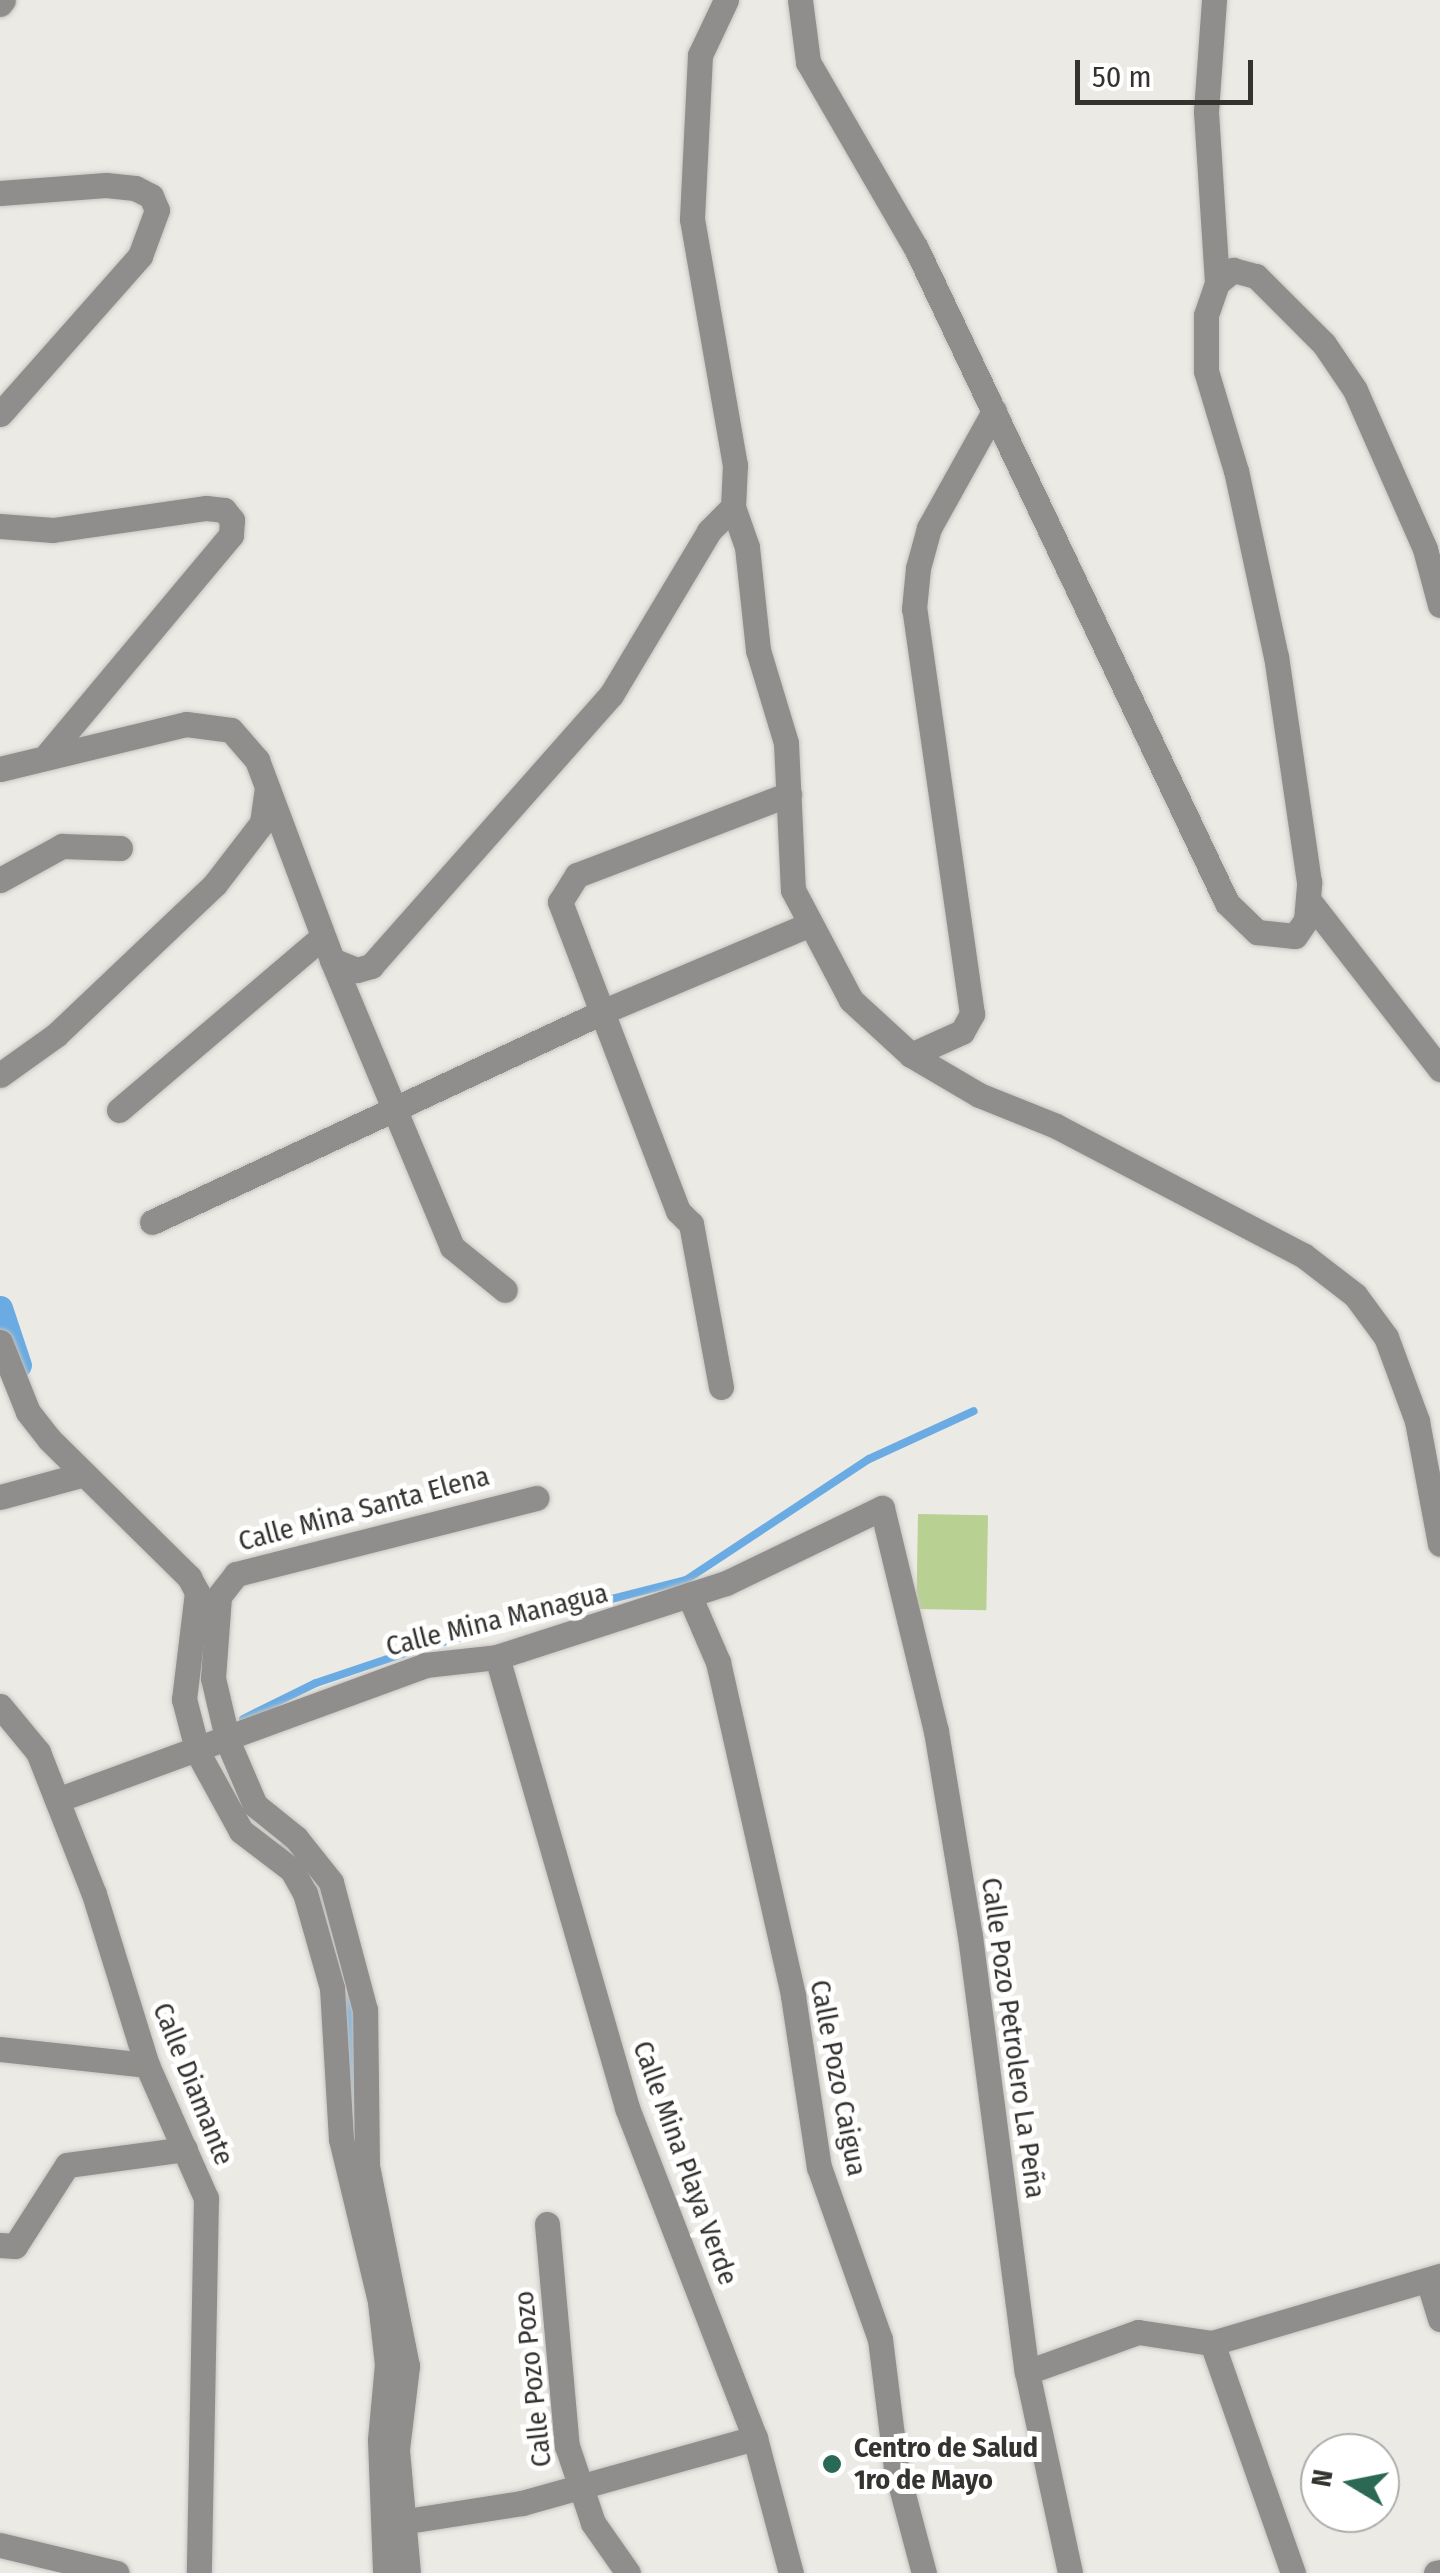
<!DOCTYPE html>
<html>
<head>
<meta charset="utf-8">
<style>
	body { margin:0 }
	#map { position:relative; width:1440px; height:2573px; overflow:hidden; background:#eceae4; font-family:"Fira Sans Condensed",sans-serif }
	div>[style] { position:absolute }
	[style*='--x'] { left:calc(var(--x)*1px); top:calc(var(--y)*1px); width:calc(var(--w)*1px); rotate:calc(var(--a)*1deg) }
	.green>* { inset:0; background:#b8d193; transform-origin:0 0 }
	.stream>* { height:8px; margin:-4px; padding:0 4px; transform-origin:4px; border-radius:4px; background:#69abe2 }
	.canal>* { height:25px; margin:-12.5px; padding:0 12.5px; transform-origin:12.5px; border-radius:12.5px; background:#69abe2 }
	.roads { filter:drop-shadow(0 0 2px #c7c5c0) drop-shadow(0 0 2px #c7c5c0) }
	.minor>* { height:25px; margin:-12.5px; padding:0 12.5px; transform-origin:12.5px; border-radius:12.5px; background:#908d8d }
	.dots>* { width:28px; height:28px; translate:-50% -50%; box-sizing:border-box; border:5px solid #fff; border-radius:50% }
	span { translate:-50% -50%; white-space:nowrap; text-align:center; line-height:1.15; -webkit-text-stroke:10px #fff; paint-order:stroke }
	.street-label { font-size:28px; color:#343330 }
	.poi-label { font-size:28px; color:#343330; font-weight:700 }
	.left { translate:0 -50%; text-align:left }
	.north { position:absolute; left:1300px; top:2433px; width:100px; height:100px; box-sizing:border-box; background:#fff; border:2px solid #aeadac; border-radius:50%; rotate:280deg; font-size:28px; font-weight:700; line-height:40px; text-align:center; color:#343330 }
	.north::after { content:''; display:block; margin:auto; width:35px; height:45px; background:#2b6955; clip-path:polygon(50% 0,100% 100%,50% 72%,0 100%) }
	.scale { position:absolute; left:1075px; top:60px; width:178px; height:45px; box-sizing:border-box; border:5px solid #343330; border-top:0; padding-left:12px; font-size:30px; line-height:35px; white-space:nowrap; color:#343330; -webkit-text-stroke:8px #fff; paint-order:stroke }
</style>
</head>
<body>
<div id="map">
	<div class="green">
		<div style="left:918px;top:1514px;width:70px;height:95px;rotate:1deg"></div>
	</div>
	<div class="stream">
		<div style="--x:243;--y:1719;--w:81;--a:-26.3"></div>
		<div style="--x:316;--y:1683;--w:113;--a:-18.6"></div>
		<div style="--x:423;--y:1647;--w:271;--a:-14.3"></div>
		<div style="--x:686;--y:1580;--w:219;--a:-33.5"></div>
		<div style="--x:869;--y:1459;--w:115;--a:-24.6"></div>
	</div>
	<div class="canal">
		<div style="--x:0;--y:1308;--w:60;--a:71.6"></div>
		<div style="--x:287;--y:1854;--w:42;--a:46"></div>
		<div style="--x:316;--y:1884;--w:135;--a:75.5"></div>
		<div style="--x:350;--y:2015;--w:138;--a:88.3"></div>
	</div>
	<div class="roads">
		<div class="minor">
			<div style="--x:726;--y:0;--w:61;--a:115.3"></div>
			<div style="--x:700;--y:55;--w:164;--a:92.8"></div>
			<div style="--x:692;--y:219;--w:250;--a:80.1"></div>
			<div style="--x:735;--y:465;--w:42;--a:92.7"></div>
			<div style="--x:800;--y:0;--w:63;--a:82.6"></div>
			<div style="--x:808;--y:62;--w:215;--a:59.9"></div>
			<div style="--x:916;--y:248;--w:725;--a:64.6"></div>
			<div style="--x:1227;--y:903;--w:42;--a:44"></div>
			<div style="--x:1257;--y:932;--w:38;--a:6"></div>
			<div style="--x:1295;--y:936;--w:19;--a:-55"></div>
			<div style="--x:1306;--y:920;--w:38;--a:-85"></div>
			<div style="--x:1309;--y:882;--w:227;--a:-98.3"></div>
			<div style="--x:1276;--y:657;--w:190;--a:-102.1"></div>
			<div style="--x:1236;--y:471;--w:104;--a:-106.7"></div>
			<div style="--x:1206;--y:371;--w:56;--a:-90"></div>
			<div style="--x:1206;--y:315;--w:34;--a:-71"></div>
			<div style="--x:1217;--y:283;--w:21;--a:-39"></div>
			<div style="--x:1233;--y:270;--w:24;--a:15"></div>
			<div style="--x:1256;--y:276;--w:96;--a:45"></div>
			<div style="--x:1324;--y:344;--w:55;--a:56"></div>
			<div style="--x:1355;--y:390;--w:174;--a:66.2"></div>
			<div style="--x:1425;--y:549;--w:58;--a:75"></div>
			<div style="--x:1214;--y:0;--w:112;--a:94.1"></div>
			<div style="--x:1206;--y:112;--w:171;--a:86.3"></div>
			<div style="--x:0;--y:4;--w:5;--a:-53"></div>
			<div style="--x:0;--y:193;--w:106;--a:-4.3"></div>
			<div style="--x:106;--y:185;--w:29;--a:6"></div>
			<div style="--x:135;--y:188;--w:18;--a:27"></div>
			<div style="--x:151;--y:196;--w:15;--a:67"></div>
			<div style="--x:157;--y:210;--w:49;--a:110.3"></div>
			<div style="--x:140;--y:256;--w:211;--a:131.5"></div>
			<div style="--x:0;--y:526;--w:53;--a:4.3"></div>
			<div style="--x:53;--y:530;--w:155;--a:-8.2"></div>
			<div style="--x:206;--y:508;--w:18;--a:6"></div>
			<div style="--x:224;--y:510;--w:13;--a:51"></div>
			<div style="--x:232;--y:520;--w:15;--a:94"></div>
			<div style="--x:231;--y:535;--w:288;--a:129.9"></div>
			<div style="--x:0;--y:769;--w:191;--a:-13.6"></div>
			<div style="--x:186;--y:724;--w:45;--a:7.6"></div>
			<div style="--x:231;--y:730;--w:40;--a:49"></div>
			<div style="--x:257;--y:760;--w:214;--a:69.4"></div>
			<div style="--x:332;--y:960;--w:27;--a:22"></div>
			<div style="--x:357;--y:970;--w:15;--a:-16"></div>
			<div style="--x:371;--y:966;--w:362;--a:-48.5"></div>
			<div style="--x:611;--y:695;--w:191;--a:-59.1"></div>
			<div style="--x:709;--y:531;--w:34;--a:-45"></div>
			<div style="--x:733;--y:507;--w:42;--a:70.7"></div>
			<div style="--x:747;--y:547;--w:104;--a:83.9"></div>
			<div style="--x:758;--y:650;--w:97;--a:73.2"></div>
			<div style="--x:786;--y:743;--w:147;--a:87.3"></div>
			<div style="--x:793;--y:890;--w:124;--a:62.2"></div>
			<div style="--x:851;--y:1000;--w:81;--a:42.5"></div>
			<div style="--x:911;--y:1055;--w:79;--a:30.5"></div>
			<div style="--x:979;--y:1095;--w:83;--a:21.9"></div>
			<div style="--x:1056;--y:1126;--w:279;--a:27.6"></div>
			<div style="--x:1303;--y:1255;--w:66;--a:37.6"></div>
			<div style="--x:1355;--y:1295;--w:52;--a:53.6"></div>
			<div style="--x:1386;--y:1337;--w:90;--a:69.7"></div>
			<div style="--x:1417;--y:1421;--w:125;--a:79.4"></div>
			<div style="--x:0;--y:880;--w:71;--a:-28.7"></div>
			<div style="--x:62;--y:846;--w:58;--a:2"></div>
			<div style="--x:1310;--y:902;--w:212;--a:52.1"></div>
			<div style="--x:332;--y:960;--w:311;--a:67.3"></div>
			<div style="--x:452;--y:1247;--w:68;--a:39.1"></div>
			<div style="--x:911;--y:1055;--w:56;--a:-24.3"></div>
			<div style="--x:962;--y:1032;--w:21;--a:-61"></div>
			<div style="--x:972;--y:1014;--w:409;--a:-98.1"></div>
			<div style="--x:914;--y:609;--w:41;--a:-84.4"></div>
			<div style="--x:918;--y:568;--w:41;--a:-74.6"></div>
			<div style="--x:929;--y:528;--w:134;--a:-60.9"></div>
			<div style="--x:0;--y:1075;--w:69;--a:-35.5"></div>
			<div style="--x:56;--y:1035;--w:219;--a:-43.5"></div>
			<div style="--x:215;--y:884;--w:77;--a:-52.4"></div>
			<div style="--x:262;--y:823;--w:34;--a:-82"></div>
			<div style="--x:119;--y:1110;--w:265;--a:-40.4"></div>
			<div style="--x:152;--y:1222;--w:497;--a:-25"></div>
			<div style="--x:602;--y:1012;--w:224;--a:-22.9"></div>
			<div style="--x:0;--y:1342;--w:75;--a:68.2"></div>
			<div style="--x:28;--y:1412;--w:34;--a:52"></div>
			<div style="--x:49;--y:1439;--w:197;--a:44.6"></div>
			<div style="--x:189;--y:1577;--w:17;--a:62"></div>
			<div style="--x:197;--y:1592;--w:108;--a:96.9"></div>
			<div style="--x:184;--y:1699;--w:56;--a:75.5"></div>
			<div style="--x:198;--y:1753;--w:89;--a:61.1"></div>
			<div style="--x:241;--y:1831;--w:64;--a:37.4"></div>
			<div style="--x:292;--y:1870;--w:26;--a:61"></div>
			<div style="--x:305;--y:1893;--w:99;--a:74.1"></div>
			<div style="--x:332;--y:1988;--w:151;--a:86.6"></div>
			<div style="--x:341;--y:2139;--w:168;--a:76.5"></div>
			<div style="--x:380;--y:2302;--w:62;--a:83.6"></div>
			<div style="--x:387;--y:2364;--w:76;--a:95.3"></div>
			<div style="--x:380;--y:2440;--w:133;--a:87.8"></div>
			<div style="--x:721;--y:1387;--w:166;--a:-100.4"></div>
			<div style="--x:691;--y:1224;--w:18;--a:-135"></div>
			<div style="--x:678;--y:1211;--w:331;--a:-110.9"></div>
			<div style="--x:560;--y:902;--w:32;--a:-58"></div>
			<div style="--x:577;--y:875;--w:227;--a:-20.9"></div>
			<div style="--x:0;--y:1497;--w:84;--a:-15.2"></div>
			<div style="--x:689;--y:1595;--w:73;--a:66.6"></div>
			<div style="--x:718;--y:1662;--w:342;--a:77.3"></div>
			<div style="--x:793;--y:1996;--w:173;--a:81.4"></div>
			<div style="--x:819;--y:2167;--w:182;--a:70.5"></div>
			<div style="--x:880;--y:2339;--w:130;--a:82.9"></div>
			<div style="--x:896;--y:2468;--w:109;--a:75.1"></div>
			<div style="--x:497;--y:1657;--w:469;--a:73.9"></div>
			<div style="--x:627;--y:2108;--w:354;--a:68.8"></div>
			<div style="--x:755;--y:2438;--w:140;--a:75.1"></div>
			<div style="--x:0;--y:1706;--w:60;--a:50.4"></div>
			<div style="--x:38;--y:1752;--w:153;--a:68.5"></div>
			<div style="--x:94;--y:1894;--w:179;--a:72.8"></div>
			<div style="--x:147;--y:2065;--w:145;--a:66.1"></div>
			<div style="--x:206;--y:2198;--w:375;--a:91.1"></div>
			<div style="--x:57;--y:1800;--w:392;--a:-20.1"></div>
			<div style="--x:425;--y:1665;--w:72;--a:-6.3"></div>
			<div style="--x:497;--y:1657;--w:241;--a:-17.9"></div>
			<div style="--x:726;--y:1583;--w:173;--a:-25.7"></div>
			<div style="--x:882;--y:1508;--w:229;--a:76.4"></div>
			<div style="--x:936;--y:1731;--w:208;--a:80.6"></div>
			<div style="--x:970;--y:1936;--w:440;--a:82.6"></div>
			<div style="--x:1027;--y:2372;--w:206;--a:77.9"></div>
			<div style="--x:0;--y:2049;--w:148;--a:6.2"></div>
			<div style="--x:547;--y:2224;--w:223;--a:84.9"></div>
			<div style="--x:567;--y:2446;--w:81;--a:71.3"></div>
			<div style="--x:593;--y:2523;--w:61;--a:55"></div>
			<div style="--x:0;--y:2245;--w:15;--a:4"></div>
			<div style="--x:15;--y:2246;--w:96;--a:-57.3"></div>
			<div style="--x:67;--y:2165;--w:119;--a:-7.7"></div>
			<div style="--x:1428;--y:2280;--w:41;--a:72.9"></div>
			<div style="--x:1212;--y:2343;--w:244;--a:70.6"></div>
			<div style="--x:1027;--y:2372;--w:118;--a:-19.8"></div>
			<div style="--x:1138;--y:2332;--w:75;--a:8.5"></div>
			<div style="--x:1212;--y:2343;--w:238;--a:-16.4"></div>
			<div style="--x:401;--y:2522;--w:122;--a:-8.9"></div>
			<div style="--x:522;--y:2503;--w:242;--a:-15.6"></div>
			<div style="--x:0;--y:2545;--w:120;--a:13.5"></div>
			<div style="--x:408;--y:2573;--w:124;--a:-95.1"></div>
			<div style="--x:397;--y:2449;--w:84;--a:-83.1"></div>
			<div style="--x:407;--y:2366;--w:205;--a:-101.3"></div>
			<div style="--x:367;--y:2165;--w:155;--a:-90.7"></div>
			<div style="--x:365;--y:2010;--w:132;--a:-104.9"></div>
			<div style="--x:331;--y:1882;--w:56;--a:-128.5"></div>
			<div style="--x:296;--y:1838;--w:53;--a:-141.2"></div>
			<div style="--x:255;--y:1805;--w:69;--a:-113.2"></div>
			<div style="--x:228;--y:1742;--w:66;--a:-103.2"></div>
			<div style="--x:213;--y:1678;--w:82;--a:-85.8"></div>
			<div style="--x:219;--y:1596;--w:28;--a:-52"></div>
			<div style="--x:236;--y:1574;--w:310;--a:-14.2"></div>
			<div style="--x:1436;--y:2573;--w:4;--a:-14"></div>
		</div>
	</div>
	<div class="dots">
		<div style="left:832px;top:2464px;background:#2b6955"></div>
	</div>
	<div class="street-label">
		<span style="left:364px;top:1509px;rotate:-15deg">Calle Mina Santa Elena</span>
		<span style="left:497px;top:1620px;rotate:-14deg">Calle Mina Managua</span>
		<span style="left:1013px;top:2038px;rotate:82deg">Calle Pozo Petrolero La Peña</span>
		<span style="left:838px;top:2078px;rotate:79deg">Calle Pozo Caigua</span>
		<span style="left:193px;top:2084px;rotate:68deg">Calle Diamante</span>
		<span style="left:685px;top:2163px;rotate:70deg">Calle Mina Playa Verde</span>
		<span style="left:533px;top:2379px;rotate:-96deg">Calle Pozo Pozo</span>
	</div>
	<div class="poi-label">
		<span class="left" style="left:854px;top:2464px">Centro de Salud<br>1ro de Mayo</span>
	</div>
	<div class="north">N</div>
	<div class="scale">50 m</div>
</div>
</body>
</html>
